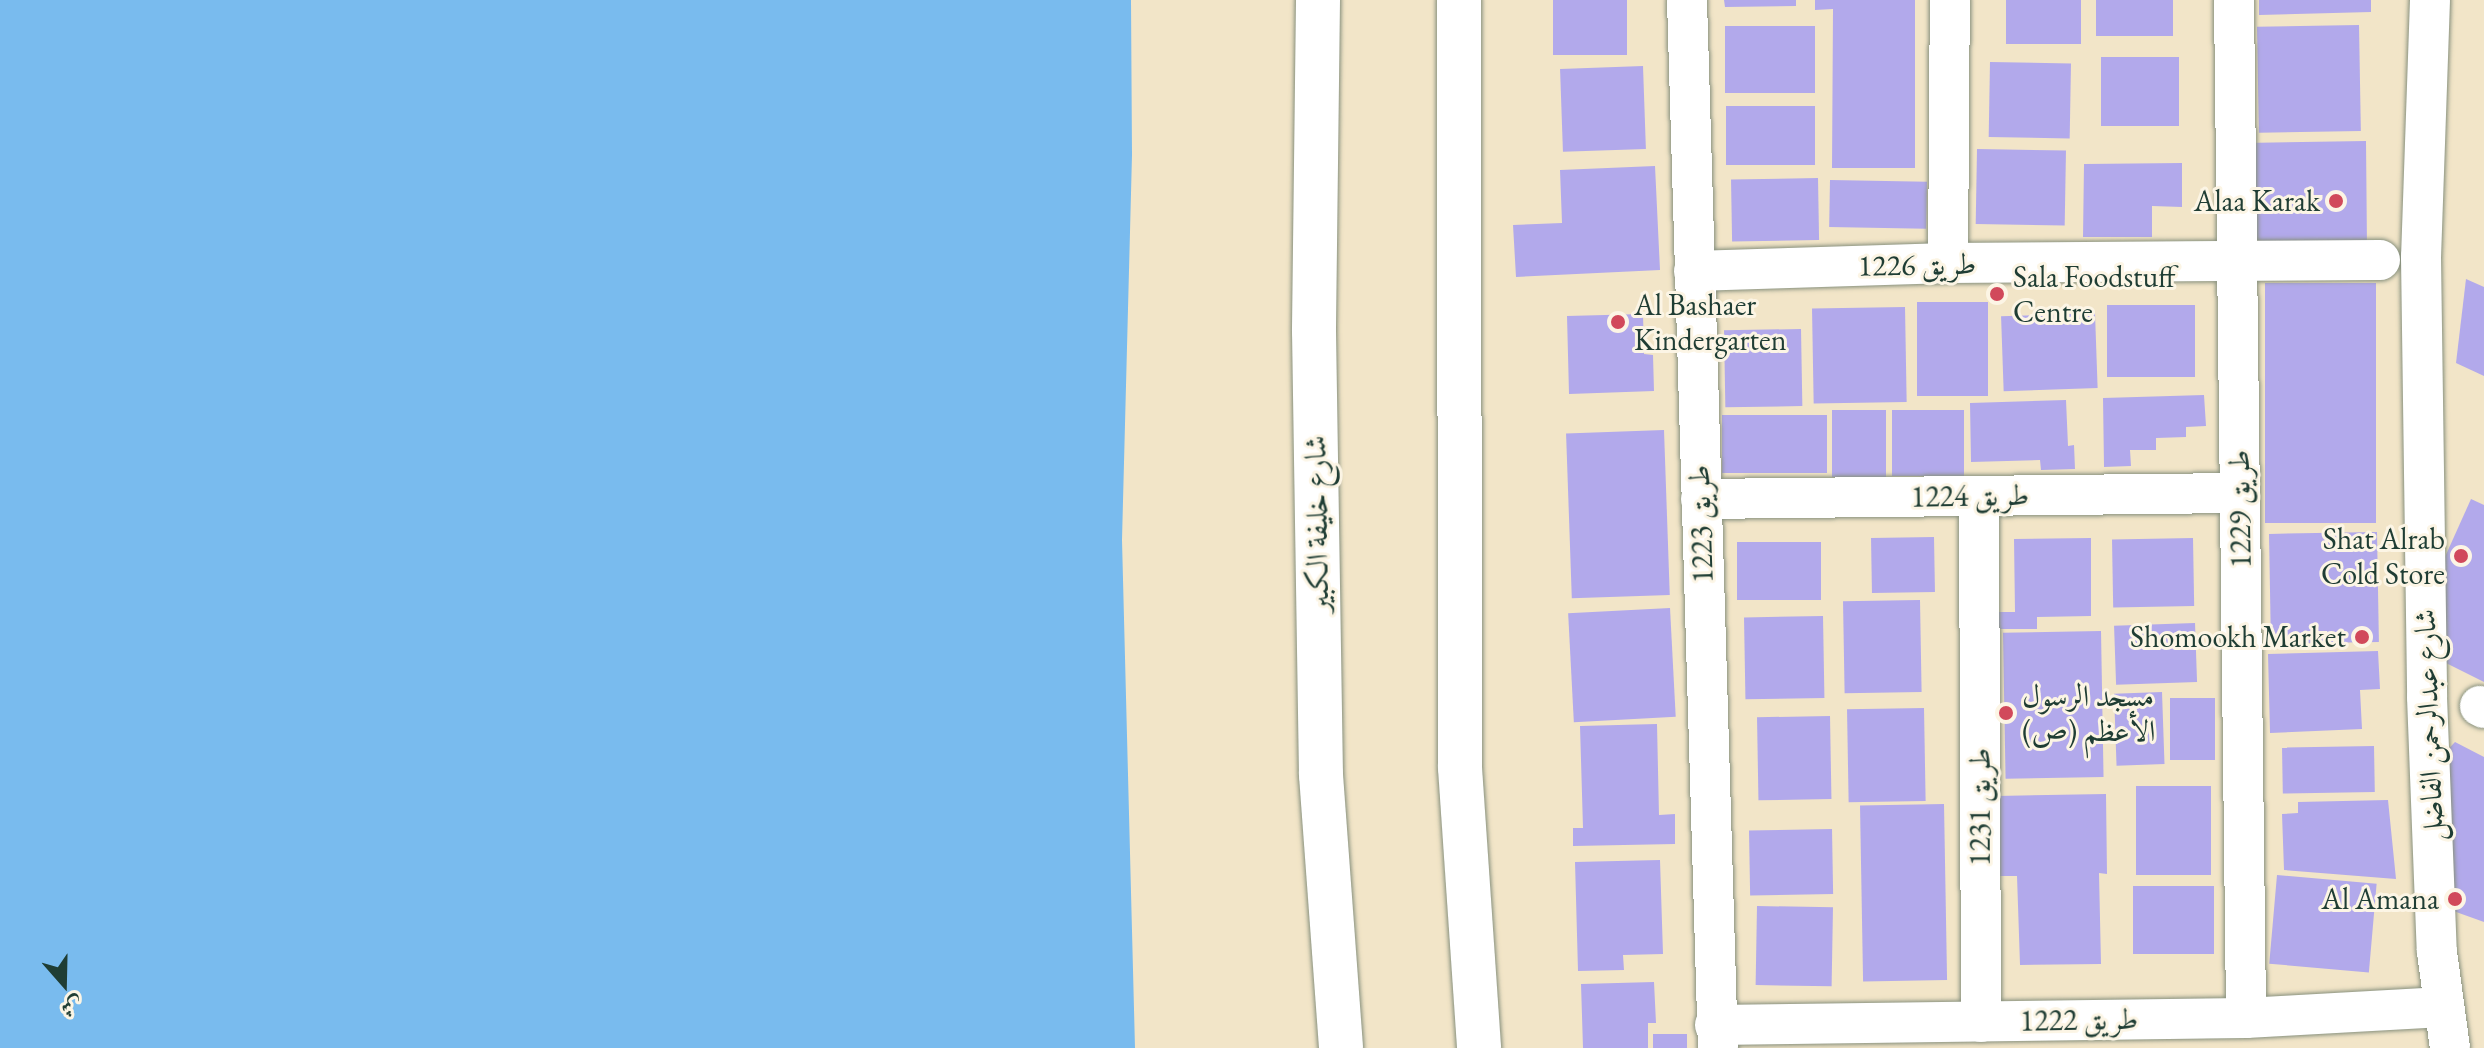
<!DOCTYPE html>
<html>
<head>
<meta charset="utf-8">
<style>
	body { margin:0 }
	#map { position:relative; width:2484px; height:1048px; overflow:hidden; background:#f2e5c8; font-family:"EB Garamond",Amiri,serif }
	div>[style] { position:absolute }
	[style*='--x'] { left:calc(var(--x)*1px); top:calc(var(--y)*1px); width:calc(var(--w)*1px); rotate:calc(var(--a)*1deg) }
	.water>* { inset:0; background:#79bbee }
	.building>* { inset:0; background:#b2a9eb; transform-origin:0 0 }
	.roads { filter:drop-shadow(0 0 2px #88917e) drop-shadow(0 0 2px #88917e) }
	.minor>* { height:40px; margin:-20px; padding:0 20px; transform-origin:20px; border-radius:20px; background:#fff }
	.major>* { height:44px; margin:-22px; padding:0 22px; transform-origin:22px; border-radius:22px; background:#fff }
	.dots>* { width:22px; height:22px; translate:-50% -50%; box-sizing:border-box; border:4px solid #fcf5e5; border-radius:50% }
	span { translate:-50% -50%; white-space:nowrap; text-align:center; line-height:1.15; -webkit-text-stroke:6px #fcf5e5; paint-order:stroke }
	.poi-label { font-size:30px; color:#1f3d34 }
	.right { translate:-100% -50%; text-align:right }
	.left { translate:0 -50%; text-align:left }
	.street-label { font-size:30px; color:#1f3d34 }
	.north { position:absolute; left:24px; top:944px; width:80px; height:80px; -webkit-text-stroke:6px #fcf5e5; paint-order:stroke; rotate:160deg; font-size:22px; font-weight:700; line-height:32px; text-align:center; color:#1f3d34 }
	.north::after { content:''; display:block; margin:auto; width:28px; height:36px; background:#1f3d34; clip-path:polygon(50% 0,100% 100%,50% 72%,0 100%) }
</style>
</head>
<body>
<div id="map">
	<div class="water">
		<div style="clip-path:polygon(0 0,1131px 0,1132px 155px,1122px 540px,1135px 1048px,0 1048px)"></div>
	</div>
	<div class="building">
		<div style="left:1553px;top:0;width:74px;height:55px"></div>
		<div style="clip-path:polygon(1724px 0,1796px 0,1796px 6px,1725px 7px)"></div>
		<div style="clip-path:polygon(1815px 0,1915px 0,1915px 168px,1832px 168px,1833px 9px,1815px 10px)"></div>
		<div style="left:2006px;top:0;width:75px;height:44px"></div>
		<div style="left:2096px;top:0;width:77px;height:36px"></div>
		<div style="clip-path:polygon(2259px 0,2371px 0,2371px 12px,2259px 15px)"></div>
		<div style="left:2359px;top:25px;width:106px;height:102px;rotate:89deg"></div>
		<div style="left:1725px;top:26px;width:90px;height:67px"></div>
		<div style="left:2179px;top:57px;width:69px;height:78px;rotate:90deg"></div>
		<div style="left:1990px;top:62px;width:81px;height:75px;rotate:1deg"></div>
		<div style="left:1643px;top:66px;width:83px;height:83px;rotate:88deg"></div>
		<div style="left:1726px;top:106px;width:89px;height:59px"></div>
		<div style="clip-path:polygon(2366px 141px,2367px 248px,2257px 249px,2257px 214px,2245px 214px,2244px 143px)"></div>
		<div style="left:1977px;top:149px;width:89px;height:75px;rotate:1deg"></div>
		<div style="clip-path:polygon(2182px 163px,2182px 207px,2152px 206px,2152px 237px,2083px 237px,2084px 164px)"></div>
		<div style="clip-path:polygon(1655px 166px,1660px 270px,1516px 277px,1513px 225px,1562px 223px,1560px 170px)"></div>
		<div style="left:1818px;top:178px;width:62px;height:87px;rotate:89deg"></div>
		<div style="left:1830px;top:180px;width:97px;height:47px;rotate:1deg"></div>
		<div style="clip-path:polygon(2466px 279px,2484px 287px,2484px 376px,2456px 363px)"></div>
		<div style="left:2376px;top:283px;width:240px;height:111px;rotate:90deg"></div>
		<div style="left:1917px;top:302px;width:71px;height:94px"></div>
		<div style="left:2195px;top:305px;width:72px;height:88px;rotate:90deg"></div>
		<div style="left:1905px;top:307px;width:95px;height:93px;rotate:89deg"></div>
		<div style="left:2095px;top:313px;width:75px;height:94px;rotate:88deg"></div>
		<div style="clip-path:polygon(1643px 314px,1644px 354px,1653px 355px,1654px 391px,1569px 394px,1567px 316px)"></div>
		<div style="left:1801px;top:329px;width:77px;height:77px;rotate:89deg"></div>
		<div style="clip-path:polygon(2204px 395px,2206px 426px,2186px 427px,2186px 437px,2156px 438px,2156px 450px,2130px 450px,2131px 466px,2104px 467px,2103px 398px)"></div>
		<div style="clip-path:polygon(2066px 400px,2068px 446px,2074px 445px,2075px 469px,2041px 470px,2040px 460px,1971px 462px,1970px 403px)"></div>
		<div style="left:1886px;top:410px;width:67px;height:54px;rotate:90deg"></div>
		<div style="left:1892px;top:410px;width:72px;height:66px"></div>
		<div style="left:1827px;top:415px;width:58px;height:105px;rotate:90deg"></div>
		<div style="left:1664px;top:430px;width:165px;height:98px;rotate:88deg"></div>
		<div style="clip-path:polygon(2471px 499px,2484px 505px,2484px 682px,2446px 663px,2440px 568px)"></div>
		<div style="left:2377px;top:532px;width:110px;height:108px;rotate:89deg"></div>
		<div style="left:1934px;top:537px;width:55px;height:63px;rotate:89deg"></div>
		<div style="clip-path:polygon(2091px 538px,2091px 616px,2037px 617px,2037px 629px,1999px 629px,1999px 612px,2015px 612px,2014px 539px)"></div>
		<div style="left:2193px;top:538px;width:68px;height:81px;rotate:89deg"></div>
		<div style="left:1737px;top:542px;width:84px;height:58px"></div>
		<div style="left:1920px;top:600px;width:92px;height:77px;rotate:89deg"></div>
		<div style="left:1670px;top:608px;width:109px;height:102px;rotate:87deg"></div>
		<div style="left:1823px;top:616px;width:82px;height:79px;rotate:89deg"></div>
		<div style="left:2195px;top:623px;width:59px;height:81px;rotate:88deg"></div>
		<div style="left:2101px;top:631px;width:146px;height:98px;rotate:89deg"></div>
		<div style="clip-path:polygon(2378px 651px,2380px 689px,2360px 690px,2362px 729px,2270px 733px,2268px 654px)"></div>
		<div style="left:2162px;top:692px;width:72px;height:48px;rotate:88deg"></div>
		<div style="left:2170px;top:698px;width:45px;height:62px"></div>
		<div style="left:1924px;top:708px;width:93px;height:77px;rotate:89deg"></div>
		<div style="left:1830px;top:716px;width:83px;height:73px;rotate:89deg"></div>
		<div style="clip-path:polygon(1657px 724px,1659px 815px,1675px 814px,1675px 844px,1573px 846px,1573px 828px,1583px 828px,1580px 726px)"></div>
		<div style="clip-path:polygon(2455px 742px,2484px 757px,2484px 922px,2445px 908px,2440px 758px)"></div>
		<div style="left:2374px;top:746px;width:46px;height:92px;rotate:89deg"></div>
		<div style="left:2211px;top:786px;width:89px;height:75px;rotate:90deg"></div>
		<div style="clip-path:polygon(2106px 794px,2107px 874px,2099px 873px,2101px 964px,2020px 965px,2017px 876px,1999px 876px,1997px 796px)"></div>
		<div style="clip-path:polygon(2388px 800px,2396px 879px,2284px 870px,2282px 814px,2298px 813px,2298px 802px)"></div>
		<div style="left:1944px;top:804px;width:176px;height:84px;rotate:89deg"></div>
		<div style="left:1832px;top:829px;width:65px;height:83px;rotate:89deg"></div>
		<div style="clip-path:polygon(1660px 860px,1663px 954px,1623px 955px,1624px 970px,1578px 971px,1575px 862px)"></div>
		<div style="left:2277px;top:875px;width:100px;height:89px;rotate:5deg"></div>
		<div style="left:2133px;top:886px;width:81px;height:68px"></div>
		<div style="left:1757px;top:906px;width:76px;height:79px;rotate:1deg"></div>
		<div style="clip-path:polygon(1654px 982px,1656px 1023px,1648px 1023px,1648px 1048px,1583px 1048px,1581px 984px)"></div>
		<div style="left:1687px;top:1034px;width:14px;height:34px;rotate:90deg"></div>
	</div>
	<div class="roads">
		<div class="minor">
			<div style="--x:1687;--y:0;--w:1048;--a:88.31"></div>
			<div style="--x:2234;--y:0;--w:1018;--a:89.32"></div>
			<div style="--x:2430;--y:0;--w:257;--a:92"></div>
			<div style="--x:2421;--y:257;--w:440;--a:89.2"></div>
			<div style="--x:2427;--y:697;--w:255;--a:87.8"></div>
			<div style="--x:2437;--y:952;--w:97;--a:82.3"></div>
			<div style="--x:1948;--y:263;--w:263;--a:-89.6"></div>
			<div style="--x:1694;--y:271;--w:254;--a:-1.8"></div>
			<div style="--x:1948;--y:263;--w:432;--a:-0.4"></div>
			<div style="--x:1979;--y:496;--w:526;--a:89.78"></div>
			<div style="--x:1701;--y:499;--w:539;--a:-0.64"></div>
			<div style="--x:2480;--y:706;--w:4;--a:27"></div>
			<div style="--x:1715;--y:1025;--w:531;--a:-0.76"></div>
			<div style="--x:2246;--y:1018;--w:197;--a:-3.2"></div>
		</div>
		<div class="major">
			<div style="--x:1318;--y:0;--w:331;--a:90.7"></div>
			<div style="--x:1314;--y:331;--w:444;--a:89.1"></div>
			<div style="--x:1321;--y:775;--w:274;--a:85.8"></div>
			<div style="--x:1459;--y:0;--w:768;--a:89.93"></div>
			<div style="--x:1460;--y:768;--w:281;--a:86.1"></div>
		</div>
	</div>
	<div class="dots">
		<div style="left:2336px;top:201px;background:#d1495b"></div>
		<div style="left:1997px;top:294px;background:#d1495b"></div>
		<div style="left:1618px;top:322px;background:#d1495b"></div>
		<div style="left:2461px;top:556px;background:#d1495b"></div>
		<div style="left:2362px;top:637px;background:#d1495b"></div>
		<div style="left:2006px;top:713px;background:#d1495b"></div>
		<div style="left:2455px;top:899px;background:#d1495b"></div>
	</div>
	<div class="poi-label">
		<span class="right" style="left:2320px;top:201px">Alaa Karak</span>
		<span class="left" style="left:2013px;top:294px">Sala Foodstuff<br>Centre</span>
		<span class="left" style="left:1634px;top:322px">Al Bashaer<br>Kindergarten</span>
		<span class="right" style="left:2445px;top:556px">Shat Alrab<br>Cold Store</span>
		<span class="right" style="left:2346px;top:637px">Shomookh Market</span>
		<span class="left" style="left:2022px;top:713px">مسجد الرسول<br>الأعظم (ص)</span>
		<span class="right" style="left:2439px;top:899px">Al Amana</span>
	</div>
	<div class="street-label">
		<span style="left:1917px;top:265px;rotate:-1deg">طريق 1226</span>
		<span style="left:1970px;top:496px;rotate:-1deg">طريق 1224</span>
		<span style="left:2240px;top:509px;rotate:-91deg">طريق 1229</span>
		<span style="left:1317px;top:524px;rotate:-91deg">شارع خليفة الكبير</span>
		<span style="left:1701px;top:524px;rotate:-92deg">طريق 1223</span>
		<span style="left:2429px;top:725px;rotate:-92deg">شارع عبدالرحمن الفاضل</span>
		<span style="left:1980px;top:807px;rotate:-90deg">طريق 1231</span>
		<span style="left:2079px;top:1020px;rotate:-1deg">طريق 1222</span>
	</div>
	<div class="north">ش</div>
</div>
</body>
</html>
